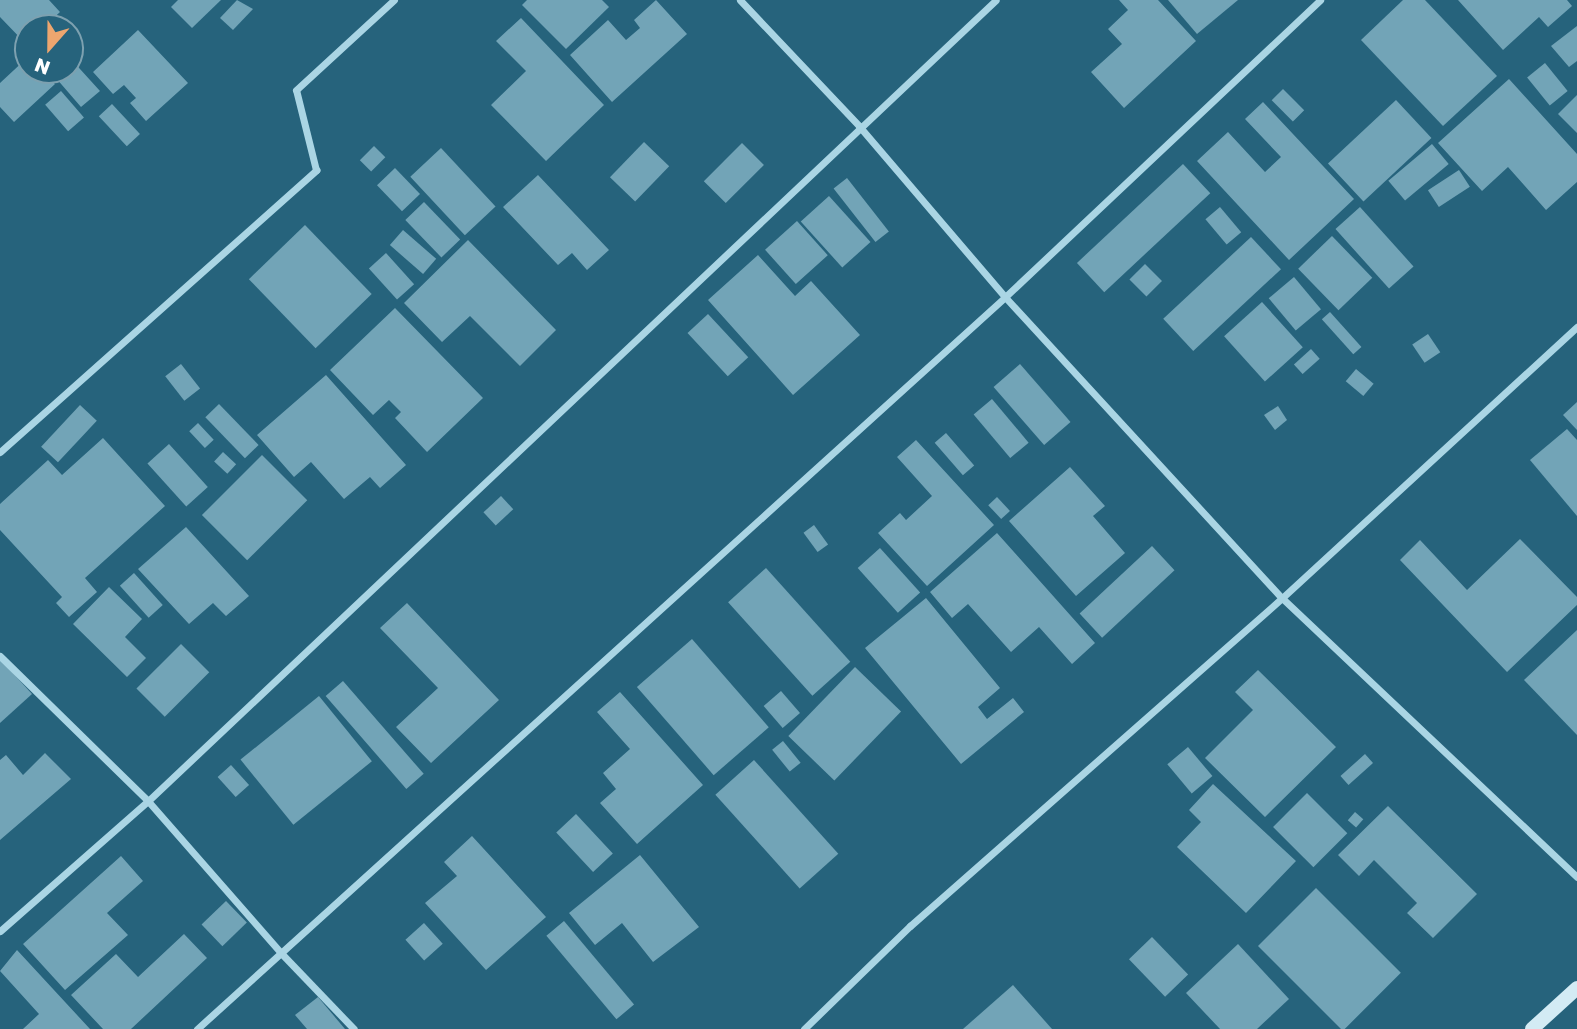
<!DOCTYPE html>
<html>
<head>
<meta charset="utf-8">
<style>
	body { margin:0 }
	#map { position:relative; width:1577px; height:1029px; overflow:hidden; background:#26637c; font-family:"Golos Text",sans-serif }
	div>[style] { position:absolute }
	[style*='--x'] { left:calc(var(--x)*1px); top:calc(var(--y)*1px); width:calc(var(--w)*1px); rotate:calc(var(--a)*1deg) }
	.building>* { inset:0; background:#72a4b7; transform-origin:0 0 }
	.street>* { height:7px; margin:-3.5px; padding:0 3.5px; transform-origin:3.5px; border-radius:3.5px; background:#aad5e4 }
	.secondary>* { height:14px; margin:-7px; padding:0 7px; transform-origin:7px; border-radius:7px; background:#d3ebf4 }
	span { translate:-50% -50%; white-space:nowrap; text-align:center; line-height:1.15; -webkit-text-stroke:7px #26637c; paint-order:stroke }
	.north { position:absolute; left:14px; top:14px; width:70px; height:70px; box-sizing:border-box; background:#26637c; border:2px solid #7da1b0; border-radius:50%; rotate:201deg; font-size:19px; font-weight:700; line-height:28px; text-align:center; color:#fff }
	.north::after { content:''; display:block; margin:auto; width:24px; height:32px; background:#eda66f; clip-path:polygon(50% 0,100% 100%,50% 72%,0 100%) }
</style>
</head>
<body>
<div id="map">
	<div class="building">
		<div style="clip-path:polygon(0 0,49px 0,60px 12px,43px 28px,28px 28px,26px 44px,0 17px)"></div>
		<div style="clip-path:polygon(178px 0,221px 0,192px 28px,171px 7px)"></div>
		<div style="clip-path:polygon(237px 0,253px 9px,233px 30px,220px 18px)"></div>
		<div style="clip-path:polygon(527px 0,602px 0,609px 7px,566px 49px,522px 5px)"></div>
		<div style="clip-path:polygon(656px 0,687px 34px,612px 102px,570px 55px,608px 20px,626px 40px,640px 28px,634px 20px)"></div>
		<div style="clip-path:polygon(1119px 0,1158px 0,1196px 41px,1124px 108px,1091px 72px,1122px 44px,1108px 29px,1128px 10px)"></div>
		<div style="clip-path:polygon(1168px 0,1238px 0,1197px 34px)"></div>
		<div style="clip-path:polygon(1403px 0,1425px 0,1497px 76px,1443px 126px,1361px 40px)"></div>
		<div style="clip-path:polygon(1458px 0,1567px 0,1572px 6px,1548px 27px,1539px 17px,1503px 50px)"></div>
		<div style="clip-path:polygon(521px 18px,604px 105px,546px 161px,491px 105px,526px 71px,496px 41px)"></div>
		<div style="clip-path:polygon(1577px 26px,1577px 61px,1569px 67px,1551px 46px)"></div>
		<div style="clip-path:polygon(138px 30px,188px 83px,146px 121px,130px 103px,136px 98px,124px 85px,113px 94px,93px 72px)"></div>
		<div style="clip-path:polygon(28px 57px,28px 70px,41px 70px,55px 84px,14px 122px,0 107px,0 83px)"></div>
		<div style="clip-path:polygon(70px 58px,100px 91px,81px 107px,49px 70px,70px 70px)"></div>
		<div style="left:1545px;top:63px;width:36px;height:23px;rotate:51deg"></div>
		<div style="clip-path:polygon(1509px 79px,1577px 154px,1577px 182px,1546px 210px,1508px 167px,1482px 191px,1438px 143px)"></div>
		<div style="left:1283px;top:89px;width:30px;height:16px;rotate:45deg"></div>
		<div style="left:61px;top:91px;width:35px;height:21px;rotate:49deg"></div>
		<div style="clip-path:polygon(1577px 95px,1577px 133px,1558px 114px)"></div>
		<div style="left:1396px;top:100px;width:52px;height:93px;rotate:47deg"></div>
		<div style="clip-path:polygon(1263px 102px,1354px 199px,1289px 260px,1197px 161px,1228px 132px,1265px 172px,1281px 157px,1245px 119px)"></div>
		<div style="left:112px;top:104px;width:41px;height:18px;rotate:47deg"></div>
		<div style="left:644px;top:142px;width:35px;height:49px;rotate:44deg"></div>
		<div style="left:742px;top:143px;width:31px;height:54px;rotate:45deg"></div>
		<div style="left:1432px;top:144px;width:26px;height:57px;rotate:50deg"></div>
		<div style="left:374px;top:146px;width:16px;height:20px;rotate:45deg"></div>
		<div style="left:441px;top:148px;width:80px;height:42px;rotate:47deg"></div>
		<div style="left:1183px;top:164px;width:40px;height:145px;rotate:47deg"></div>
		<div style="left:395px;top:168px;width:36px;height:25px;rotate:46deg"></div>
		<div style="left:1459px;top:170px;width:20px;height:37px;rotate:57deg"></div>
		<div style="clip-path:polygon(538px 175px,609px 250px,587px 270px,572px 253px,558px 265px,503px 207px)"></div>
		<div style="left:847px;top:178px;width:68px;height:17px;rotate:52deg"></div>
		<div style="left:829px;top:196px;width:62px;height:38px;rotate:48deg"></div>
		<div style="left:424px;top:202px;width:52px;height:26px;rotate:46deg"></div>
		<div style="left:1220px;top:207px;width:33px;height:19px;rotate:50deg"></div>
		<div style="left:1360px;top:207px;width:80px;height:33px;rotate:48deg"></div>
		<div style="left:797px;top:221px;width:46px;height:43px;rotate:48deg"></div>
		<div style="left:305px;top:225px;width:96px;height:78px;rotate:46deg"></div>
		<div style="left:403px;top:230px;width:44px;height:20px;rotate:41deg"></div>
		<div style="left:1332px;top:236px;width:58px;height:47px;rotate:46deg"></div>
		<div style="left:1251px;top:237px;width:44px;height:120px;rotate:47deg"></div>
		<div style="clip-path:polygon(468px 240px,556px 330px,520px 366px,470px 316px,442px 342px,404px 303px)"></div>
		<div style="left:386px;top:253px;width:42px;height:23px;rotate:48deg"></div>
		<div style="clip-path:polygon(758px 255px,795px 296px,811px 281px,860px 335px,793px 395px,708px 300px)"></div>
		<div style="left:1145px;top:264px;width:24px;height:22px;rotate:45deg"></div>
		<div style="left:1294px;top:277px;width:42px;height:33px;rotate:50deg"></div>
		<div style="left:1262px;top:302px;width:61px;height:51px;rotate:48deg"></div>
		<div style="clip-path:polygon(395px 308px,483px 398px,427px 452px,395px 418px,401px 412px,389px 400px,373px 415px,330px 370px)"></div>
		<div style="left:1330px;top:312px;width:47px;height:11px;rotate:48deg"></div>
		<div style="left:708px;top:314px;width:59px;height:28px;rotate:47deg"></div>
		<div style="left:1428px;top:334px;width:22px;height:19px;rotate:56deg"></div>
		<div style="left:1311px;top:349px;width:13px;height:23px;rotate:48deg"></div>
		<div style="left:181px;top:364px;width:31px;height:20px;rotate:52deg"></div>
		<div style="left:1020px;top:364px;width:77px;height:35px;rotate:49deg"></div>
		<div style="left:1356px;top:369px;width:23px;height:16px;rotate:40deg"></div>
		<div style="clip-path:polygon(326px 375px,406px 465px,380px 488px,370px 477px,344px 499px,311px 462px,294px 477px,257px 435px)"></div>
		<div style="left:992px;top:399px;width:57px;height:24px;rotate:50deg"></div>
		<div style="clip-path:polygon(1577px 402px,1577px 430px,1563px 415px)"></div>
		<div style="left:219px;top:404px;width:57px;height:19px;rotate:46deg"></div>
		<div style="left:80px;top:405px;width:23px;height:57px;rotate:43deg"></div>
		<div style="clip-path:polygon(1278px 406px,1287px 420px,1275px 430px,1264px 415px)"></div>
		<div style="left:198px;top:423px;width:23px;height:12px;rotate:47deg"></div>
		<div style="clip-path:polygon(1567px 429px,1577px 440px,1577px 516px,1530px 460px)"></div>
		<div style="left:946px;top:433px;width:43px;height:15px;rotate:49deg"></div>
		<div style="clip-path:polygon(103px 438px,165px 506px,85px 578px,97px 592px,69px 617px,56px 603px,62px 597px,0 530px,0 504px,48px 460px,62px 475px)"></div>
		<div style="clip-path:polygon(916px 440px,994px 525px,927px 586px,878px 533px,900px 513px,906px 520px,932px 496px,897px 457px)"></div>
		<div style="left:169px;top:444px;width:58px;height:29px;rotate:48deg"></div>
		<div style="left:223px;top:452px;width:18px;height:13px;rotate:43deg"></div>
		<div style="left:262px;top:455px;width:64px;height:85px;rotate:45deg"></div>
		<div style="clip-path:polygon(1070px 467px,1105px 506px,1093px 516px,1125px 553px,1076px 596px,1009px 521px)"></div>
		<div style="left:501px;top:496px;width:18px;height:24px;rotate:47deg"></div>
		<div style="left:997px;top:497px;width:19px;height:12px;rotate:47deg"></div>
		<div style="left:814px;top:525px;width:24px;height:13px;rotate:54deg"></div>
		<div style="clip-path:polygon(186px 527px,249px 596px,226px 616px,213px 603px,189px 624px,138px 569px)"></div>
		<div style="clip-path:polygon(997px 533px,1095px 643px,1072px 664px,1039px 627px,1011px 652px,968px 604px,952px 618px,930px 592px)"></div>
		<div style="clip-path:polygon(1520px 539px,1577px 597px,1577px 605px,1507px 672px,1400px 560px,1420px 540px,1467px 590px)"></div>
		<div style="left:1152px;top:546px;width:33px;height:99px;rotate:47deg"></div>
		<div style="left:880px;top:548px;width:60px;height:30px;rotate:48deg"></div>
		<div style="left:766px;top:568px;width:126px;height:51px;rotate:48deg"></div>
		<div style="left:134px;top:573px;width:43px;height:19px;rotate:48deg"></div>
		<div style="clip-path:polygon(109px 587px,142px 619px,125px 637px,146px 658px,127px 677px,73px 624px)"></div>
		<div style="clip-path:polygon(926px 598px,1000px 688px,978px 707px,987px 719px,1013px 698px,1024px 712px,961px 764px,865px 648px)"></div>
		<div style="clip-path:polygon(407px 603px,499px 700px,431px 763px,396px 727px,438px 688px,380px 628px)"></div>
		<div style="clip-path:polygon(1577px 630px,1577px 735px,1524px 680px)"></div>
		<div style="left:692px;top:639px;width:117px;height:73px;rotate:49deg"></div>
		<div style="left:181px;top:644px;width:40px;height:63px;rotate:45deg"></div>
		<div style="clip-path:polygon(0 659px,32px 694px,0 723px)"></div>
		<div style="left:855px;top:667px;width:64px;height:96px;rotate:44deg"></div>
		<div style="clip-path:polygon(1258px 670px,1336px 747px,1265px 817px,1205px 758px,1253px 710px,1235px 692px)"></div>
		<div style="left:343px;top:681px;width:123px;height:23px;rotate:49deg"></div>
		<div style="left:781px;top:691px;width:29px;height:23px;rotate:49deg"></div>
		<div style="clip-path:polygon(620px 692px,703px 785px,637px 844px,600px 803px,616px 789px,603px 773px,630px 749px,597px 712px)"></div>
		<div style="left:319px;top:696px;width:84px;height:101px;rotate:51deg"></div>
		<div style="left:783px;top:741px;width:28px;height:14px;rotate:51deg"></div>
		<div style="left:1188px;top:747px;width:38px;height:27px;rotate:50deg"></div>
		<div style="clip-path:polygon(45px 753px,71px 779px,0 840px,0 760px,6px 755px,23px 775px)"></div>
		<div style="left:1365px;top:754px;width:12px;height:33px;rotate:48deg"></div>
		<div style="left:754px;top:760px;width:126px;height:52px;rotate:48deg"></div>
		<div style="left:231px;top:765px;width:27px;height:18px;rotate:48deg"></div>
		<div style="clip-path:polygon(1213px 784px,1296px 861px,1246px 913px,1177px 847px,1201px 822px,1189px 810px)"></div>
		<div style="left:1307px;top:793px;width:57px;height:48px;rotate:45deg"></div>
		<div style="clip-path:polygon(1388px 806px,1477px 894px,1433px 938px,1407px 913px,1417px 903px,1374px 860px,1359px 876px,1338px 855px)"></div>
		<div style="left:1355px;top:812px;width:11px;height:11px;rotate:41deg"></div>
		<div style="left:576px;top:814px;width:54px;height:27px;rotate:47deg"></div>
		<div style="clip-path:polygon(472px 836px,546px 917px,486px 970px,425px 903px,457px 876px,444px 862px)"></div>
		<div style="clip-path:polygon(640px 855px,699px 927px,653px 962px,622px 923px,595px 945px,569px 913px)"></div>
		<div style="clip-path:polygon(121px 856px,143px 881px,107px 913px,128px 935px,65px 990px,23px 944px)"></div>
		<div style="left:1316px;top:888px;width:120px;height:82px;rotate:45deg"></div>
		<div style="left:226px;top:901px;width:30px;height:34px;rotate:46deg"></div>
		<div style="left:564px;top:921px;width:109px;height:23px;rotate:50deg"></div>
		<div style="left:424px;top:923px;width:28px;height:25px;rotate:48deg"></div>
		<div style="clip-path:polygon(184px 934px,207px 958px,131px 1029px,103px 1029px,71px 995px,116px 954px,138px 977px)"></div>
		<div style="left:1152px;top:937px;width:52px;height:32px;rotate:46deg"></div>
		<div style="clip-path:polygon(1238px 944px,1289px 999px,1257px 1029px,1220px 1029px,1186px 993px)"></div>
		<div style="clip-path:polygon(17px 950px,90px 1029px,23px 1029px,39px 1014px,0 971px)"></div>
		<div style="clip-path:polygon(1013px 985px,1052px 1029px,963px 1029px)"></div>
		<div style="clip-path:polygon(318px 997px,345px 1029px,307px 1029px,295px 1015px)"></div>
	</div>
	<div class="street">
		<div style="--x:740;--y:0;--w:173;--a:46.6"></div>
		<div style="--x:859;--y:126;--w:225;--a:49.5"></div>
		<div style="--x:1005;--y:297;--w:409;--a:47.4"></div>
		<div style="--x:1282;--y:598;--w:406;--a:43.4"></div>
		<div style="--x:0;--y:452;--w:424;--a:-41.7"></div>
		<div style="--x:316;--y:170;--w:82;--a:-104"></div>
		<div style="--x:296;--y:90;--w:133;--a:-42.6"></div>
		<div style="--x:0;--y:656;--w:207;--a:44.4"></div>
		<div style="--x:148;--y:801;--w:202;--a:48.8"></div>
		<div style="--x:281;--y:953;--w:105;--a:46.2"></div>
		<div style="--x:0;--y:931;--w:197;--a:-41.3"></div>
		<div style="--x:148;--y:801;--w:1166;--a:-43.37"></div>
		<div style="--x:197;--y:1029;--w:1090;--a:-42.17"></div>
		<div style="--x:1005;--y:297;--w:433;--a:-43.3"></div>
		<div style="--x:804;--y:1029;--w:148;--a:-44.2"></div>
		<div style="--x:910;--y:926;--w:496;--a:-41.4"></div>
		<div style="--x:1282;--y:598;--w:401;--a:-42.6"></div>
	</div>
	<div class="secondary">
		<div style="--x:1532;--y:1029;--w:61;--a:-42.3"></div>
	</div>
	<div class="north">N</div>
</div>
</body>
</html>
